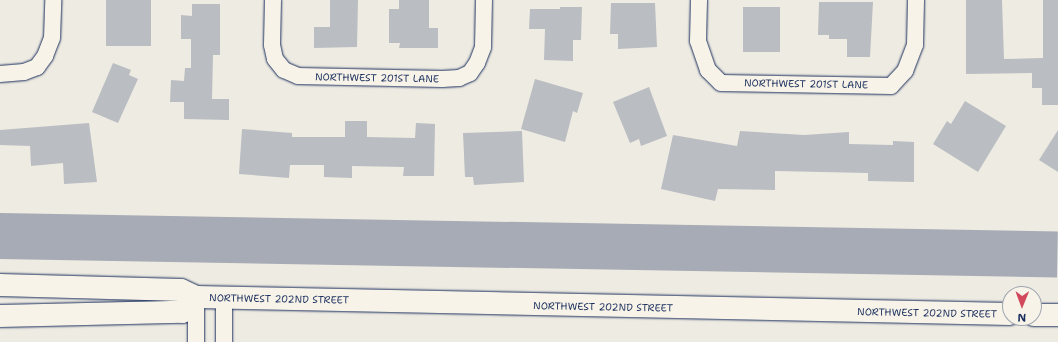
<!DOCTYPE html>
<html>
<head>
<meta charset="utf-8">
<style>
	body { margin:0 }
	#map { position:relative; width:1058px; height:342px; overflow:hidden; background:#eeebe2; font-family:"Shantell Sans",sans-serif }
	div>[style] { position:absolute }
	[style*='--x'] { left:calc(var(--x)*1px); top:calc(var(--y)*1px); width:calc(var(--w)*1px); rotate:calc(var(--a)*1deg) }
	.water>* { inset:0; background:#a6abb5; transform-origin:0 0 }
	.building>* { inset:0; background:#babdc2; transform-origin:0 0 }
	.roads { filter:drop-shadow(0 0 1px #1b2f5e) drop-shadow(0 0 1px #1b2f5e) }
	.street>* { height:16px; margin:-8px; padding:0 8px; transform-origin:8px; border-radius:8px; background:#f7f3e8 }
	.secondary>* { height:22px; margin:-11px; padding:0 11px; transform-origin:11px; border-radius:11px; background:#f7f3e8 }
	span { translate:-50% -50%; white-space:nowrap; text-align:center; line-height:1.15; -webkit-text-stroke:3px #f7f3e8; paint-order:stroke }
	.street-label { font-size:10px; color:#1b2f5e }
	.north { position:absolute; left:1002px; top:286px; width:40px; height:40px; box-sizing:border-box; background:#f7f3e8; border:1px solid #9fa5b1; border-radius:50%; rotate:181deg; font-size:11px; font-weight:700; line-height:16px; text-align:center; color:#1b2f5e }
	.north::after { content:''; display:block; margin:auto; width:14px; height:18px; background:#d1495b; clip-path:polygon(50% 0,100% 100%,50% 72%,0 100%) }
</style>
</head>
<body>
<div id="map">
	<div class="water">
		<div style="left:0;top:213px;width:1058px;height:46px;rotate:1deg"></div>
	</div>
	<div class="building">
		<div style="left:106px;top:0;width:45px;height:46px"></div>
		<div style="clip-path:polygon(330px 0,358px 0,357px 47px,314px 48px,314px 27px,330px 27px)"></div>
		<div style="clip-path:polygon(399px 0,429px 0,429px 28px,438px 28px,438px 48px,399px 48px,400px 43px,389px 43px,389px 9px,399px 9px)"></div>
		<div style="clip-path:polygon(966px 0,1002px 0,1004px 59px,1043px 58px,1043px 0,1058px 0,1058px 105px,1042px 105px,1042px 88px,1032px 88px,1032px 73px,966px 74px)"></div>
		<div style="clip-path:polygon(819px 2px,873px 2px,870px 57px,847px 57px,847px 39px,829px 39px,829px 35px,818px 35px)"></div>
		<div style="clip-path:polygon(611px 3px,655px 3px,657px 47px,618px 49px,618px 34px,610px 34px)"></div>
		<div style="clip-path:polygon(192px 4px,220px 4px,220px 55px,213px 55px,212px 99px,229px 99px,229px 120px,184px 119px,184px 102px,170px 102px,171px 80px,184px 81px,185px 68px,191px 68px,191px 39px,181px 39px,181px 15px,192px 16px)"></div>
		<div style="clip-path:polygon(560px 7px,582px 7px,581px 40px,573px 40px,573px 61px,544px 60px,545px 29px,529px 29px,530px 9px,560px 9px)"></div>
		<div style="left:743px;top:7px;width:37px;height:45px"></div>
		<div style="clip-path:polygon(113px 63px,131px 70px,129px 75px,138px 79px,118px 123px,92px 112px)"></div>
		<div style="clip-path:polygon(535px 79px,583px 93px,577px 113px,573px 111px,565px 142px,521px 129px)"></div>
		<div style="clip-path:polygon(649px 87px,667px 136px,641px 146px,639px 139px,630px 143px,613px 102px)"></div>
		<div style="clip-path:polygon(965px 101px,1006px 126px,978px 172px,933px 144px,947px 121px,951px 124px)"></div>
		<div style="clip-path:polygon(345px 121px,367px 121px,367px 137px,415px 138px,416px 123px,435px 124px,434px 176px,403px 176px,404px 167px,352px 166px,352px 178px,324px 177px,324px 165px,290px 165px,289px 178px,239px 174px,242px 129px,292px 133px,292px 137px,345px 137px)"></div>
		<div style="clip-path:polygon(89px 123px,97px 182px,64px 184px,63px 163px,31px 166px,30px 146px,0 145px,0 130px)"></div>
		<div style="clip-path:polygon(1058px 130px,1058px 172px,1039px 160px)"></div>
		<div style="clip-path:polygon(522px 131px,524px 182px,474px 185px,473px 177px,465px 177px,463px 133px)"></div>
		<div style="clip-path:polygon(740px 131px,804px 135px,849px 132px,849px 144px,893px 145px,893px 141px,914px 142px,914px 182px,868px 181px,868px 173px,775px 171px,775px 190px,718px 189px,715px 201px,661px 189px,673px 135px,737px 146px)"></div>
	</div>
	<div class="roads">
		<div class="street">
			<div style="--x:273;--y:0;--w:45;--a:91.3"></div>
			<div style="--x:272;--y:45;--w:14;--a:78"></div>
			<div style="--x:275;--y:59;--w:14;--a:51"></div>
			<div style="--x:284;--y:70;--w:15;--a:23"></div>
			<div style="--x:298;--y:76;--w:144;--a:1.2"></div>
			<div style="--x:442;--y:79;--w:17;--a:-3"></div>
			<div style="--x:459;--y:78;--w:12;--a:-24"></div>
			<div style="--x:470;--y:73;--w:12;--a:-55"></div>
			<div style="--x:477;--y:63;--w:17;--a:-69"></div>
			<div style="--x:483;--y:47;--w:47;--a:-88.8"></div>
			<div style="--x:699;--y:0;--w:41;--a:91.4"></div>
			<div style="--x:698;--y:41;--w:31;--a:71"></div>
			<div style="--x:708;--y:70;--w:18;--a:45"></div>
			<div style="--x:721;--y:83;--w:170;--a:1"></div>
			<div style="--x:891;--y:86;--w:21;--a:-47"></div>
			<div style="--x:905;--y:71;--w:28;--a:-69"></div>
			<div style="--x:915;--y:45;--w:45;--a:-88.7"></div>
			<div style="--x:0;--y:74;--w:24;--a:-5"></div>
			<div style="--x:24;--y:72;--w:14;--a:-21"></div>
			<div style="--x:37;--y:67;--w:14;--a:-54"></div>
			<div style="--x:45;--y:56;--w:19;--a:-69"></div>
			<div style="--x:52;--y:38;--w:38;--a:-88"></div>
			<div style="--x:196;--y:342;--w:45;--a:-90"></div>
			<div style="--x:224;--y:342;--w:45;--a:-90"></div>
		</div>
		<div class="secondary">
			<div style="--x:0;--y:285;--w:181;--a:1.6"></div>
			<div style="--x:181;--y:290;--w:17;--a:25"></div>
			<div style="--x:196;--y:297;--w:814;--a:1.2"></div>
			<div style="--x:1034;--y:315;--w:24;--a:0"></div>
			<div style="--x:0;--y:316;--w:182;--a:-1.3"></div>
			<div style="--x:182;--y:312;--w:21;--a:-47"></div>
		</div>
	</div>
	<div class="street-label">
		<span style="left:377px;top:78px;rotate:1deg">NORTHWEST 201ST LANE</span>
		<span style="left:806px;top:84px;rotate:1deg">NORTHWEST 201ST LANE</span>
		<span style="left:279px;top:299px;rotate:1deg">NORTHWEST 202ND STREET</span>
		<span style="left:603px;top:307px;rotate:1deg">NORTHWEST 202ND STREET</span>
		<span style="left:927px;top:313px;rotate:1deg">NORTHWEST 202ND STREET</span>
	</div>
	<div class="north">N</div>
</div>
</body>
</html>
